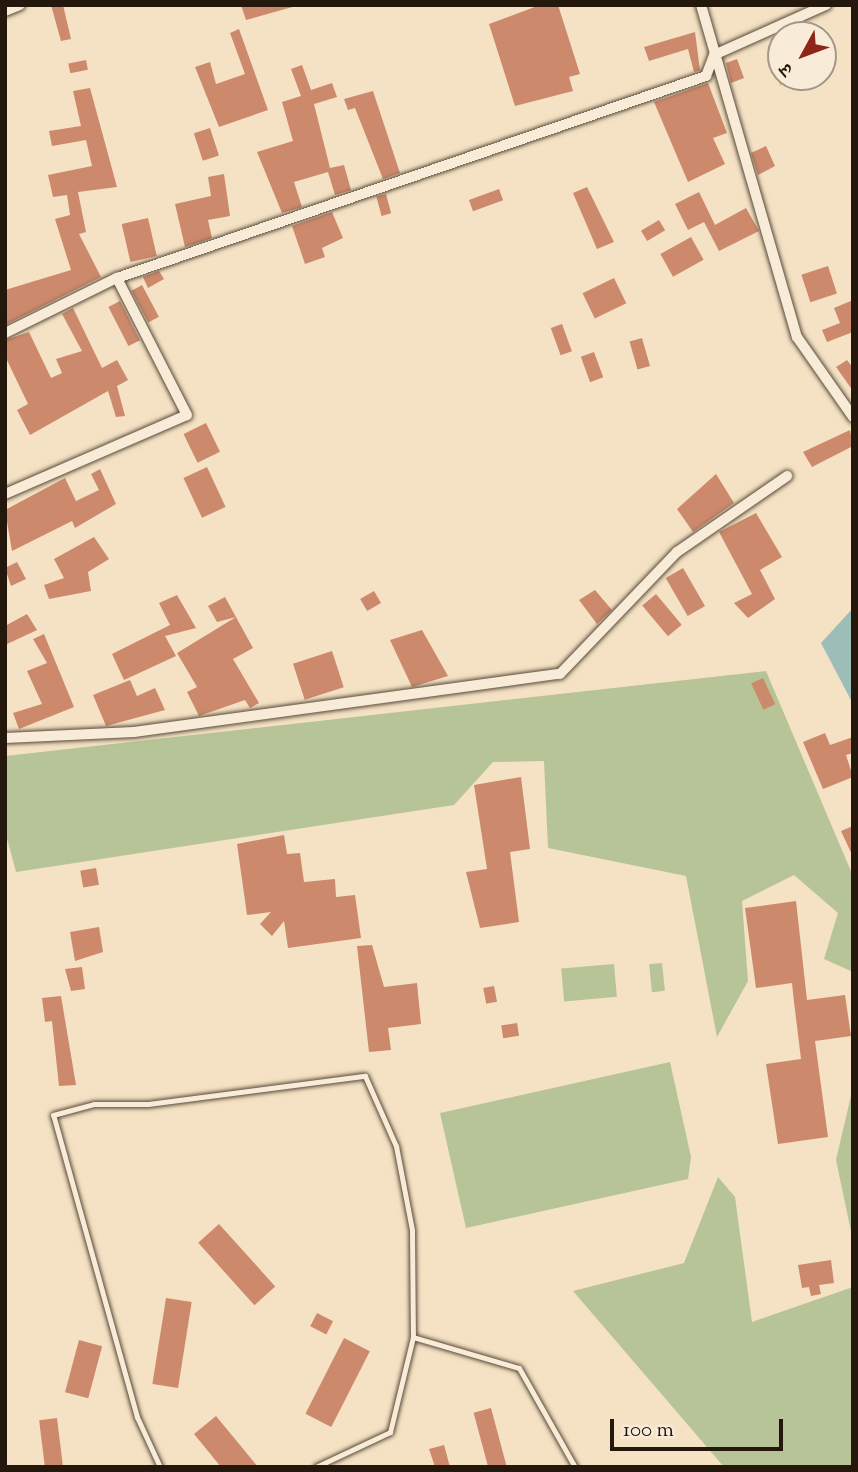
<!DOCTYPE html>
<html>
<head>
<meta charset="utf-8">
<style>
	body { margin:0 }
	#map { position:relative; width:858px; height:1472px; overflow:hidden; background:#f5e2c4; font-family:"Sorts Mill Goudy","Noto Serif Devanagari",serif }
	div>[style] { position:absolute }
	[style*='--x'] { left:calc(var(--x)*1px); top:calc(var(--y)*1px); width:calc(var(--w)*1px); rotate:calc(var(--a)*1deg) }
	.green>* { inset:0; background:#b7c497; transform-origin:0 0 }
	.water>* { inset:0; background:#9dbdb8 }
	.building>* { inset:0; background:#cd896c; transform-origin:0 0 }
	.roads { filter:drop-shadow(0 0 2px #584a3a) drop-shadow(0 0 2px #584a3a) }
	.lane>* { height:5px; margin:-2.5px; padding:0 2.5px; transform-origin:2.5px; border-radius:2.5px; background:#f8ecd9 }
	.street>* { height:10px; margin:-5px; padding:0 5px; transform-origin:5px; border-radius:5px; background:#f8ecd9 }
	span { translate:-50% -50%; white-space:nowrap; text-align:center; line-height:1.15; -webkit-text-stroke:5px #f8ecd9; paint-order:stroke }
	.frame { position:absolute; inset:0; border:7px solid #24180c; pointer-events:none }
	.north { position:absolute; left:767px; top:21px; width:70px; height:70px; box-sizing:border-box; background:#f8ecd9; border:2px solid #a39787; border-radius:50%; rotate:229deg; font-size:19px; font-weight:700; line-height:28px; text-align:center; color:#24180c }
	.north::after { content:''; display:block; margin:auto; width:24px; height:32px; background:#8f2418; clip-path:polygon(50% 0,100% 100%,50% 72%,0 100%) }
	.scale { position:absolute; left:610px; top:1419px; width:173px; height:32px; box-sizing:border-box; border:4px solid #24180c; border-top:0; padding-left:9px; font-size:21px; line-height:24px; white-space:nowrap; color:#24180c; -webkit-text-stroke:5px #f8ecd9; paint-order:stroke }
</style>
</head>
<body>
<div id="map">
	<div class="green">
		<div style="clip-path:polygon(766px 671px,853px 876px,853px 972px,824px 959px,838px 913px,794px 875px,742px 901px,748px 981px,717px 1037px,686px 876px,548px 848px,544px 761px,493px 762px,454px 805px,16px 872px,5px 831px,5px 756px)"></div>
		<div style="left:662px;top:963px;width:28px;height:13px;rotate:84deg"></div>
		<div style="left:614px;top:964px;width:33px;height:53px;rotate:85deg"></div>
		<div style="clip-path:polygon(670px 1062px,691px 1157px,688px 1179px,466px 1228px,440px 1113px)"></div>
		<div style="clip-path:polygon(853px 1087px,853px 1241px,836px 1160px)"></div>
		<div style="clip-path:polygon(718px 1177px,735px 1197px,752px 1322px,853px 1287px,853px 1467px,724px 1467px,573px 1291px,684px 1263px)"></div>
	</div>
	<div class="water">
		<div style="clip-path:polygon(853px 608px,853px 704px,821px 643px)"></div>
	</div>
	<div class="building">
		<div style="clip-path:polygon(51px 5px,63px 5px,71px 39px,61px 41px)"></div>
		<div style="clip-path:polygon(241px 5px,296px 5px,296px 6px,246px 20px)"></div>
		<div style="clip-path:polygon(540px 5px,558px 5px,580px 74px,569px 77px,573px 91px,515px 106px,489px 24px)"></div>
		<div style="clip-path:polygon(239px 29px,268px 110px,219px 127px,195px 67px,210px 62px,216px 84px,245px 74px,230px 33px)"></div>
		<div style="clip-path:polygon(695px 32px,700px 70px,694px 72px,688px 49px,649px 61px,644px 47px)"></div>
		<div style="clip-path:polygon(781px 58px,781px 86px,770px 64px)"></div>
		<div style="clip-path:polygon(737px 59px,744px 78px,731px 83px,726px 63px)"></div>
		<div style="left:86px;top:60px;width:10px;height:18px;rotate:79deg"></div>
		<div style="clip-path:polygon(302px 65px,311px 90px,332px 83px,337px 97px,314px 104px,330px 168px,344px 165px,351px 190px,335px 195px,328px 172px,294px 182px,302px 207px,282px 213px,257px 152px,293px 141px,282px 102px,301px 96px,291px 69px)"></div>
		<div style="clip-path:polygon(708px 83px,727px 133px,713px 138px,725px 164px,688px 182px,654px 102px)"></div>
		<div style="clip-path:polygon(90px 88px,117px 187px,78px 192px,86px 232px,79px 234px,101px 277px,5px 325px,5px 290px,71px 270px,55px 219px,70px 215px,67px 195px,53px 197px,48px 175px,92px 166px,86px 140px,52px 146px,49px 131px,81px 126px,73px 91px)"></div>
		<div style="clip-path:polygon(373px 91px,400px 173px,383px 179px,355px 108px,348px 110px,344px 99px)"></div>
		<div style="left:210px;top:128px;width:29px;height:17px;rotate:72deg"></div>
		<div style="clip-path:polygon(766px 146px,775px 166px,758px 175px,751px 153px)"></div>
		<div style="clip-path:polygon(224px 174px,230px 216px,208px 220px,212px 238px,185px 247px,175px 204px,211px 196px,208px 177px)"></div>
		<div style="clip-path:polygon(587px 187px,614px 242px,597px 249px,573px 193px)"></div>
		<div style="left:499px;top:189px;width:12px;height:32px;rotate:70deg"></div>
		<div style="clip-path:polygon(699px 192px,715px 225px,746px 208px,759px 231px,719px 251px,704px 222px,688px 230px,675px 204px)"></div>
		<div style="left:386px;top:194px;width:20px;height:10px;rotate:75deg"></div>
		<div style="clip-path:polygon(332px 212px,343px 238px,322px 248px,325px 257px,305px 264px,292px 226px)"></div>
		<div style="left:148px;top:218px;width:39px;height:27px;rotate:77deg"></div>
		<div style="left:659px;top:220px;width:12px;height:21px;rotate:59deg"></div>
		<div style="left:691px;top:237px;width:26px;height:35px;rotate:61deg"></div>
		<div style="left:828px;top:266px;width:29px;height:28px;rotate:72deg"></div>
		<div style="clip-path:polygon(159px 271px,164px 279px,148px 288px,143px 277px)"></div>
		<div style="left:614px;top:278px;width:28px;height:35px;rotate:64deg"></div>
		<div style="left:142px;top:285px;width:36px;height:12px;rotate:62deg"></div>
		<div style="clip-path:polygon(853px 300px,853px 332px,827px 342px,822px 330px,840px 323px,834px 308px)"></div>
		<div style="left:120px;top:301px;width:44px;height:13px;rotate:63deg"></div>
		<div style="clip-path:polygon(73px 308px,102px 368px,117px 360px,128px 380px,117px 386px,125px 416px,116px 417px,108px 391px,30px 435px,17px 410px,28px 404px,5px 356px,5px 340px,29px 332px,51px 378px,62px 373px,56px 359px,82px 351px,62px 314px)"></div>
		<div style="left:562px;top:324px;width:29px;height:12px;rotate:70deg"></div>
		<div style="left:642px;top:338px;width:29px;height:13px;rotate:74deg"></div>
		<div style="left:594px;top:352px;width:27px;height:14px;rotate:70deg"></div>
		<div style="clip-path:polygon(847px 360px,853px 368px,853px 391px,836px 367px)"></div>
		<div style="left:206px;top:423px;width:32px;height:25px;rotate:64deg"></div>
		<div style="clip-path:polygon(850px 430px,853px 446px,812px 467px,803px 452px)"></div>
		<div style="left:207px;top:467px;width:44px;height:26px;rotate:65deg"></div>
		<div style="clip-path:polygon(100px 469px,116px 504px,75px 528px,72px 521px,12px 551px,5px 510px,65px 478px,76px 501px,99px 490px,91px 474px)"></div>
		<div style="clip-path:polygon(716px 474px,734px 503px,693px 532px,677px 509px)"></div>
		<div style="clip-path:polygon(756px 513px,782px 557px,760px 570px,775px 599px,748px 618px,734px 603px,752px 594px,719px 532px)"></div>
		<div style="clip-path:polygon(94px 537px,109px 559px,88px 572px,91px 591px,49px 599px,44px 585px,64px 578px,54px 559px)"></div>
		<div style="clip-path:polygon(17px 562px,26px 579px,11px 586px,5px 568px)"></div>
		<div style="left:683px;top:568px;width:44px;height:20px;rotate:60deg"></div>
		<div style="clip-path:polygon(595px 590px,612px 610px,597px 624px,579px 600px)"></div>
		<div style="left:374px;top:591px;width:14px;height:16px;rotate:60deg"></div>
		<div style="left:656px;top:594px;width:40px;height:18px;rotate:50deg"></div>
		<div style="clip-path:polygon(177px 595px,196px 628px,165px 636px,176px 656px,124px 680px,112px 654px,170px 625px,159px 603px)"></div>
		<div style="clip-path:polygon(225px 597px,253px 648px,233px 659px,259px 703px,250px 708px,245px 700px,199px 716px,187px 692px,197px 687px,177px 653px,236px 617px,217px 622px,208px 606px)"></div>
		<div style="clip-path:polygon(27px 614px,37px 630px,5px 645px,5px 626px)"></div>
		<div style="clip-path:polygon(422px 630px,448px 676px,412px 687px,390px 640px)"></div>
		<div style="clip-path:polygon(44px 634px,74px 707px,19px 729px,13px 713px,42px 704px,27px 671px,47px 663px,33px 639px)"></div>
		<div style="left:332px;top:651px;width:38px;height:41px;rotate:72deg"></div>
		<div style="left:763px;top:678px;width:29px;height:13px;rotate:65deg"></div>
		<div style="clip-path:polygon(130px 680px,137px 696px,155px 688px,165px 710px,106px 726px,93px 695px)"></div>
		<div style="clip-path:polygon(825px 733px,830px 745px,853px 737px,853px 753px,846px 755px,853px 777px,823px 789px,803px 742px)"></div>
		<div style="clip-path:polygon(521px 777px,530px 849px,510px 852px,519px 922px,480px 928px,466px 872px,487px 869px,474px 785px)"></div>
		<div style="clip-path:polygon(853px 826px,853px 857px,841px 831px)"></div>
		<div style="clip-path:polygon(284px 835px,287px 854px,300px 853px,304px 882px,335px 879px,336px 897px,355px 895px,361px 938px,288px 948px,284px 921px,272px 936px,260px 924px,271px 912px,247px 915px,237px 844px)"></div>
		<div style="left:96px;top:868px;width:17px;height:16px;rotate:80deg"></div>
		<div style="clip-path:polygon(796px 901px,807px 1000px,845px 995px,851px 1036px,815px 1041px,828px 1137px,778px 1144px,766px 1064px,801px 1059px,794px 1002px,792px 983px,756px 988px,745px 908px)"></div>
		<div style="clip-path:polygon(99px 927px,103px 952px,75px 961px,70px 932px)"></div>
		<div style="clip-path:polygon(372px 945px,384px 987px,417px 983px,421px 1024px,388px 1028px,391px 1050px,369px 1052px,357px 946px)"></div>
		<div style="clip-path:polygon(82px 967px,85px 989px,71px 991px,65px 969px)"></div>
		<div style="left:494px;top:986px;width:16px;height:11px;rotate:79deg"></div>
		<div style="clip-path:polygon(61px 996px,76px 1085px,59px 1086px,52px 1021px,45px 1022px,42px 998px)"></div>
		<div style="left:517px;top:1023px;width:13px;height:16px;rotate:81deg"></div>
		<div style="left:219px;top:1224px;width:84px;height:28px;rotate:48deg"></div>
		<div style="clip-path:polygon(831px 1260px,834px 1283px,819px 1285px,821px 1294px,811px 1296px,809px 1287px,802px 1288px,798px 1265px)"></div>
		<div style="left:166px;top:1298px;width:26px;height:87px;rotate:9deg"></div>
		<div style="left:317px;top:1313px;width:18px;height:15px;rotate:27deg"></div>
		<div style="left:344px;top:1338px;width:29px;height:85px;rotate:27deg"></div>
		<div style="left:79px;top:1340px;width:24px;height:54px;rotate:15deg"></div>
		<div style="left:491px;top:1408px;width:61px;height:18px;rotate:75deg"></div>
		<div style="clip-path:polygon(216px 1416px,258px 1467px,221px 1467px,194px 1434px)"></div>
		<div style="left:57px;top:1418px;width:49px;height:18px;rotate:83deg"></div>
		<div style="clip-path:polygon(444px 1445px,450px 1467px,435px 1467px,429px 1449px)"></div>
	</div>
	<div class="roads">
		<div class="lane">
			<div style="--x:413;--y:1337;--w:110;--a:16.3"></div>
			<div style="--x:519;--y:1368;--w:114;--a:60.5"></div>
			<div style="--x:160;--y:1467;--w:55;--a:-114.7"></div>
			<div style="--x:137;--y:1417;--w:313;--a:-105.5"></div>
			<div style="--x:53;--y:1115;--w:42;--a:-15"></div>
			<div style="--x:94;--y:1104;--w:54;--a:0"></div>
			<div style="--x:148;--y:1104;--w:219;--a:-7.4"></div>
			<div style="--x:365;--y:1076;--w:77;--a:66.1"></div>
			<div style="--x:396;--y:1146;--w:86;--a:79.2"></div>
			<div style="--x:412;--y:1230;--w:107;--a:89.5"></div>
			<div style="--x:413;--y:1337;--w:98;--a:103.6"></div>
			<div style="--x:390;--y:1432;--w:82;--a:154.7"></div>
		</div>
		<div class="street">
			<div style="--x:701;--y:5;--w:346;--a:73.9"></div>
			<div style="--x:797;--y:337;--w:98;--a:55"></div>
			<div style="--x:5;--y:11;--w:16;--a:-22"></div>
			<div style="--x:5;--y:333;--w:125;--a:-26.2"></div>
			<div style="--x:117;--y:278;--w:623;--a:-18.93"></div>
			<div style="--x:706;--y:76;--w:22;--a:-69"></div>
			<div style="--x:714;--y:55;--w:123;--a:-24.1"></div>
			<div style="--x:5;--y:494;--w:198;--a:-23.5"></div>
			<div style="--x:187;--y:415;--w:154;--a:-117.1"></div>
			<div style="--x:5;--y:738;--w:129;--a:-2.7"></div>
			<div style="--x:134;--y:732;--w:430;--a:-7.8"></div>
			<div style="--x:560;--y:674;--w:169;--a:-46.2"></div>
			<div style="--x:677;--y:552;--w:134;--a:-34.6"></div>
		</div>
	</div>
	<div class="frame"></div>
	<div class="north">उ</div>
	<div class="scale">100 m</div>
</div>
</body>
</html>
